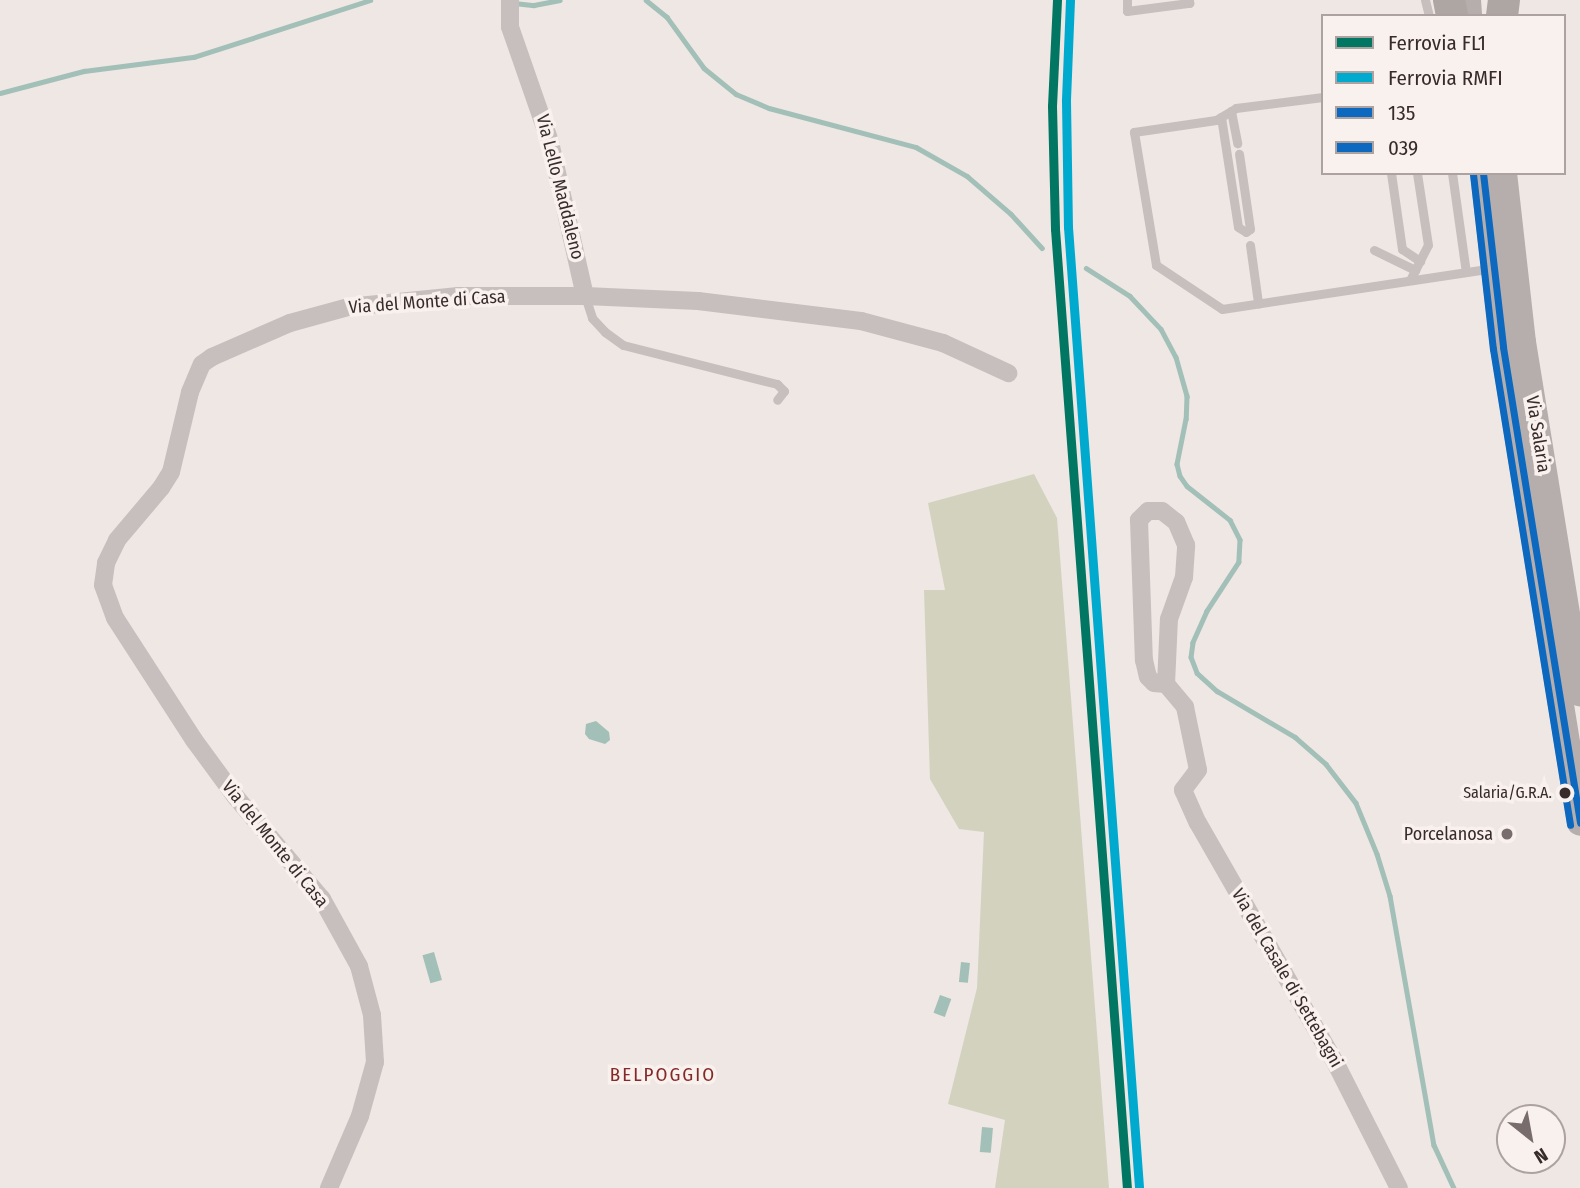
<!DOCTYPE html>
<html>
<head>
<meta charset="utf-8">
<style>
	body { margin:0 }
	#map { position:relative; width:1580px; height:1188px; overflow:hidden; background:#eee7e4; font-family:"Fira Sans Condensed",sans-serif }
	div>[style] { position:absolute }
	[style*='--x'] { left:calc(var(--x)*1px); top:calc(var(--y)*1px); width:calc(var(--w)*1px); rotate:calc(var(--a)*1deg) }
	.green>* { inset:0; background:#d3d2bf }
	.water>* { inset:0; background:#a2bfb8; transform-origin:0 0 }
	.stream>* { height:4.5px; margin:-2.25px; padding:0 2.25px; transform-origin:2.25px; border-radius:2.25px; background:#a2bfb8 }
	.lane>* { height:9px; margin:-4.5px; padding:0 4.5px; transform-origin:4.5px; border-radius:4.5px; background:#c7bfbd }
	.street>* { height:18px; margin:-9px; padding:0 9px; transform-origin:9px; border-radius:9px; background:#c7bfbd }
	.primary>* { height:26px; margin:-13px; padding:0 13px; transform-origin:13px; border-radius:13px; background:#b6aeac }
	.highway>* { height:32px; margin:-16px; padding:0 16px; transform-origin:16px; border-radius:16px; background:#ada6a3 }
	.bus-1>* { height:7px; margin:-3.5px; padding:0 3.5px; transform-origin:3.5px; border-radius:3.5px; background:#0c69bf }
	.bus-2>* { height:7px; margin:-3.5px; padding:0 3.5px; transform-origin:3.5px; border-radius:3.5px; background:#0c69bf }
	.rail-1>* { height:9px; margin:-4.5px; padding:0 4.5px; transform-origin:4.5px; border-radius:4.5px; background:#007663 }
	.rail-2>* { height:9px; margin:-4.5px; padding:0 4.5px; transform-origin:4.5px; border-radius:4.5px; background:#00a9ce }
	.dots>* { width:19px; height:19px; translate:-50% -50%; box-sizing:border-box; border:4px solid #f9f1ed; border-radius:50% }
	span { translate:-50% -50%; white-space:nowrap; text-align:center; line-height:1.15; -webkit-text-stroke:7px #f9f1ed; paint-order:stroke }
	.bus-label { font-size:16px; color:#382c2b }
	.right { translate:-100% -50%; text-align:right }
	.street-label { font-size:18px; color:#382c2b }
	.poi-label { font-size:18px; color:#382c2b }
	.neighbourhood-label { font-size:19px; color:#832928; letter-spacing:2px }
	.legend { position:absolute; left:1321px; top:14px; width:245px; height:161px; box-sizing:border-box; background:#f9f1ed; border:2px solid #aca29f; margin:0; padding:9px 12px; list-style:none; font-size:21px; color:#382c2b }
	.legend li { display:flex; align-items:center; gap:14px; height:35px }
	.legend b { width:35px; border:2px solid #aca29f }
	.north { position:absolute; left:1496px; top:1104px; width:70px; height:70px; box-sizing:border-box; background:#f9f1ed; border:2px solid #aca29f; border-radius:50%; rotate:149deg; font-size:19px; font-weight:700; line-height:28px; text-align:center; color:#382c2b }
	.north::after { content:''; display:block; margin:auto; width:24px; height:32px; background:#786d6c; clip-path:polygon(50% 0,100% 100%,50% 72%,0 100%) }
</style>
</head>
<body>
<div id="map">
	<div class="green">
		<div style="clip-path:polygon(1034px 474px,1057px 518px,1109px 1188px,995px 1188px,1005px 1120px,948px 1104px,977px 988px,984px 832px,959px 829px,930px 779px,924px 590px,945px 590px,928px 503px)"></div>
	</div>
	<div class="water">
		<div style="clip-path:polygon(596px 721px,609px 732px,610px 740px,605px 744px,589px 739px,585px 734px,586px 724px)"></div>
		<div style="left:434px;top:952px;width:29px;height:12px;rotate:74deg"></div>
		<div style="left:961px;top:962px;width:9px;height:20px;rotate:6deg"></div>
		<div style="left:940px;top:995px;width:12px;height:19px;rotate:20deg"></div>
		<div style="left:982px;top:1127px;width:11px;height:25px;rotate:5deg"></div>
	</div>
	<div class="stream">
		<div style="--x:646;--y:0;--w:27;--a:39"></div>
		<div style="--x:667;--y:17;--w:63;--a:54"></div>
		<div style="--x:704;--y:68;--w:41;--a:39.1"></div>
		<div style="--x:736;--y:94;--w:36;--a:23"></div>
		<div style="--x:769;--y:108;--w:152;--a:14.9"></div>
		<div style="--x:916;--y:147;--w:59;--a:29.6"></div>
		<div style="--x:967;--y:176;--w:58;--a:40.8"></div>
		<div style="--x:1011;--y:214;--w:46;--a:47.6"></div>
		<div style="--x:514;--y:3;--w:20;--a:6"></div>
		<div style="--x:534;--y:5;--w:26;--a:-11"></div>
		<div style="--x:0;--y:93;--w:87;--a:-14.7"></div>
		<div style="--x:84;--y:71;--w:111;--a:-7.3"></div>
		<div style="--x:194;--y:57;--w:185;--a:-17.9"></div>
		<div style="--x:1086;--y:268;--w:52;--a:32.5"></div>
		<div style="--x:1130;--y:296;--w:45;--a:46.8"></div>
		<div style="--x:1161;--y:329;--w:32;--a:62"></div>
		<div style="--x:1176;--y:357;--w:41;--a:74.2"></div>
		<div style="--x:1187;--y:396;--w:23;--a:92"></div>
		<div style="--x:1186;--y:419;--w:46;--a:101.3"></div>
		<div style="--x:1177;--y:464;--w:12;--a:76"></div>
		<div style="--x:1180;--y:476;--w:12;--a:55"></div>
		<div style="--x:1187;--y:486;--w:55;--a:38.3"></div>
		<div style="--x:1230;--y:520;--w:22;--a:63"></div>
		<div style="--x:1240;--y:540;--w:22;--a:93"></div>
		<div style="--x:1239;--y:562;--w:59;--a:123.1"></div>
		<div style="--x:1207;--y:611;--w:35;--a:114"></div>
		<div style="--x:1193;--y:643;--w:14;--a:98"></div>
		<div style="--x:1191;--y:657;--w:17;--a:69"></div>
		<div style="--x:1197;--y:673;--w:27;--a:42"></div>
		<div style="--x:1217;--y:691;--w:91;--a:30.5"></div>
		<div style="--x:1295;--y:737;--w:41;--a:41.1"></div>
		<div style="--x:1326;--y:764;--w:49;--a:52.4"></div>
		<div style="--x:1356;--y:803;--w:55;--a:67.6"></div>
		<div style="--x:1377;--y:854;--w:44;--a:72.8"></div>
		<div style="--x:1390;--y:896;--w:253;--a:80"></div>
		<div style="--x:1434;--y:1145;--w:47;--a:65.1"></div>
	</div>
	<div class="lane">
		<div style="--x:1127;--y:0;--w:11;--a:90"></div>
		<div style="--x:1127;--y:11;--w:63;--a:-7.4"></div>
		<div style="--x:1189;--y:3;--w:3;--a:-90"></div>
		<div style="--x:1425;--y:0;--w:16;--a:76"></div>
		<div style="--x:1323;--y:97;--w:88;--a:172.8"></div>
		<div style="--x:1236;--y:108;--w:23;--a:149"></div>
		<div style="--x:1216;--y:120;--w:83;--a:171.7"></div>
		<div style="--x:1134;--y:132;--w:135;--a:80.6"></div>
		<div style="--x:1156;--y:265;--w:79;--a:33.7"></div>
		<div style="--x:1222;--y:309;--w:273;--a:-8.6"></div>
		<div style="--x:1231;--y:111;--w:33;--a:79"></div>
		<div style="--x:1221;--y:117;--w:111;--a:81.2"></div>
		<div style="--x:1238;--y:227;--w:9;--a:32"></div>
		<div style="--x:1246;--y:232;--w:5;--a:-37"></div>
		<div style="--x:1250;--y:229;--w:76;--a:-98.3"></div>
		<div style="--x:1391;--y:173;--w:77;--a:81.8"></div>
		<div style="--x:1402;--y:249;--w:22;--a:34"></div>
		<div style="--x:1452;--y:173;--w:100;--a:82"></div>
		<div style="--x:1250;--y:245;--w:59;--a:82.1"></div>
		<div style="--x:1374;--y:250;--w:46;--a:26"></div>
		<div style="--x:1410;--y:280;--w:39;--a:-63"></div>
		<div style="--x:1428;--y:245;--w:73;--a:-98.7"></div>
		<div style="--x:585;--y:296;--w:23;--a:72"></div>
		<div style="--x:592;--y:318;--w:19;--a:47"></div>
		<div style="--x:605;--y:332;--w:22;--a:36"></div>
		<div style="--x:623;--y:345;--w:159;--a:14.2"></div>
		<div style="--x:777;--y:384;--w:10;--a:45"></div>
		<div style="--x:784;--y:391;--w:11;--a:128"></div>
	</div>
	<div class="street">
		<div style="--x:510;--y:0;--w:27;--a:90"></div>
		<div style="--x:510;--y:27;--w:122;--a:70.8"></div>
		<div style="--x:550;--y:142;--w:158;--a:77.2"></div>
		<div style="--x:1166;--y:684;--w:65;--a:-87.4"></div>
		<div style="--x:1169;--y:619;--w:45;--a:-70.3"></div>
		<div style="--x:1184;--y:577;--w:32;--a:-86"></div>
		<div style="--x:1186;--y:545;--w:25;--a:-113"></div>
		<div style="--x:1176;--y:522;--w:18;--a:-142"></div>
		<div style="--x:1162;--y:511;--w:14;--a:180"></div>
		<div style="--x:1148;--y:511;--w:13;--a:135"></div>
		<div style="--x:1139;--y:520;--w:140;--a:88"></div>
		<div style="--x:1144;--y:660;--w:17;--a:77"></div>
		<div style="--x:1148;--y:677;--w:8;--a:45"></div>
		<div style="--x:1154;--y:683;--w:12;--a:5"></div>
		<div style="--x:1166;--y:684;--w:30;--a:50"></div>
		<div style="--x:1185;--y:707;--w:64;--a:78.3"></div>
		<div style="--x:1198;--y:770;--w:25;--a:127"></div>
		<div style="--x:1183;--y:790;--w:36;--a:66"></div>
		<div style="--x:1198;--y:823;--w:275;--a:60.2"></div>
		<div style="--x:1335;--y:1062;--w:141;--a:63.1"></div>
		<div style="--x:329;--y:1188;--w:78;--a:-66.7"></div>
		<div style="--x:360;--y:1116;--w:56;--a:-74.5"></div>
		<div style="--x:375;--y:1062;--w:47;--a:-93.7"></div>
		<div style="--x:372;--y:1015;--w:51;--a:-104.9"></div>
		<div style="--x:359;--y:966;--w:77;--a:-118.9"></div>
		<div style="--x:322;--y:899;--w:135;--a:-130.2"></div>
		<div style="--x:235;--y:796;--w:69;--a:-126.2"></div>
		<div style="--x:194;--y:740;--w:145;--a:-122.9"></div>
		<div style="--x:115;--y:618;--w:35;--a:-110"></div>
		<div style="--x:103;--y:585;--w:22;--a:-82"></div>
		<div style="--x:106;--y:563;--w:25;--a:-64"></div>
		<div style="--x:117;--y:540;--w:68;--a:-49.8"></div>
		<div style="--x:161;--y:488;--w:19;--a:-58"></div>
		<div style="--x:171;--y:472;--w:82;--a:-76.6"></div>
		<div style="--x:190;--y:392;--w:30;--a:-67"></div>
		<div style="--x:202;--y:364;--w:12;--a:-35"></div>
		<div style="--x:212;--y:357;--w:85;--a:-23.6"></div>
		<div style="--x:290;--y:323;--w:60;--a:-15.4"></div>
		<div style="--x:348;--y:307;--w:111;--a:-5.7"></div>
		<div style="--x:458;--y:296;--w:127;--a:0"></div>
		<div style="--x:585;--y:296;--w:113;--a:2.5"></div>
		<div style="--x:698;--y:301;--w:164;--a:7"></div>
		<div style="--x:861;--y:321;--w:85;--a:15"></div>
		<div style="--x:943;--y:343;--w:72;--a:24.8"></div>
	</div>
	<div class="primary">
		<div style="--x:1468;--y:0;--w:16;--a:86"></div>
		<div style="--x:1483;--y:173;--w:175;--a:83.4"></div>
		<div style="--x:1503;--y:347;--w:482;--a:80.8"></div>
		<div style="--x:1504;--y:173;--w:170;--a:83.6"></div>
		<div style="--x:1523;--y:342;--w:356;--a:80.8"></div>
	</div>
	<div class="highway">
		<div style="--x:1449;--y:0;--w:16;--a:79"></div>
		<div style="--x:1502;--y:16;--w:16;--a:-83"></div>
	</div>
	<div class="bus-1">
		<div style="--x:1483;--y:173;--w:175;--a:83.4"></div>
		<div style="--x:1503;--y:347;--w:482;--a:80.8"></div>
	</div>
	<div class="bus-2">
		<div style="--x:1473;--y:174;--w:176;--a:83.5"></div>
		<div style="--x:1493;--y:349;--w:482;--a:80.8"></div>
	</div>
	<div class="rail-1">
		<div style="--x:1057;--y:0;--w:106;--a:92.7"></div>
		<div style="--x:1052;--y:106;--w:123;--a:88.6"></div>
		<div style="--x:1055;--y:229;--w:962;--a:85.71"></div>
	</div>
	<div class="rail-2">
		<div style="--x:1070;--y:0;--w:101;--a:92.3"></div>
		<div style="--x:1066;--y:101;--w:126;--a:89.1"></div>
		<div style="--x:1068;--y:227;--w:964;--a:85.77"></div>
	</div>
	<div class="dots">
		<div style="left:1565px;top:793px;background:#382c2b"></div>
		<div style="left:1507px;top:834px;background:#786d6c"></div>
	</div>
	<div class="bus-label">
		<span class="right" style="left:1552px;top:793px">Salaria/G.R.A.</span>
	</div>
	<div class="street-label">
		<span style="left:560px;top:187px;rotate:76deg">Via Lello Maddaleno</span>
		<span style="left:427px;top:302px;rotate:-4deg">Via del Monte di Casa</span>
		<span style="left:1538px;top:434px;rotate:81deg">Via Salaria</span>
		<span style="left:275px;top:844px;rotate:51deg">Via del Monte di Casa</span>
		<span style="left:1287px;top:978px;rotate:60deg">Via del Casale di Settebagni</span>
	</div>
	<div class="poi-label">
		<span class="right" style="left:1493px;top:834px">Porcelanosa</span>
	</div>
	<div class="neighbourhood-label">
		<span style="left:663px;top:1075px">BELPOGGIO</span>
	</div>
	<ul class="legend">
	<li><b style="height:9px;background:#007663"></b>Ferrovia FL1</li>
	<li><b style="height:9px;background:#00a9ce"></b>Ferrovia RMFI</li>
	<li><b style="height:9px;background:#0c69bf"></b>135</li>
	<li><b style="height:9px;background:#0c69bf"></b>039</li>
	</ul>
	<div class="north">N</div>
</div>
</body>
</html>
